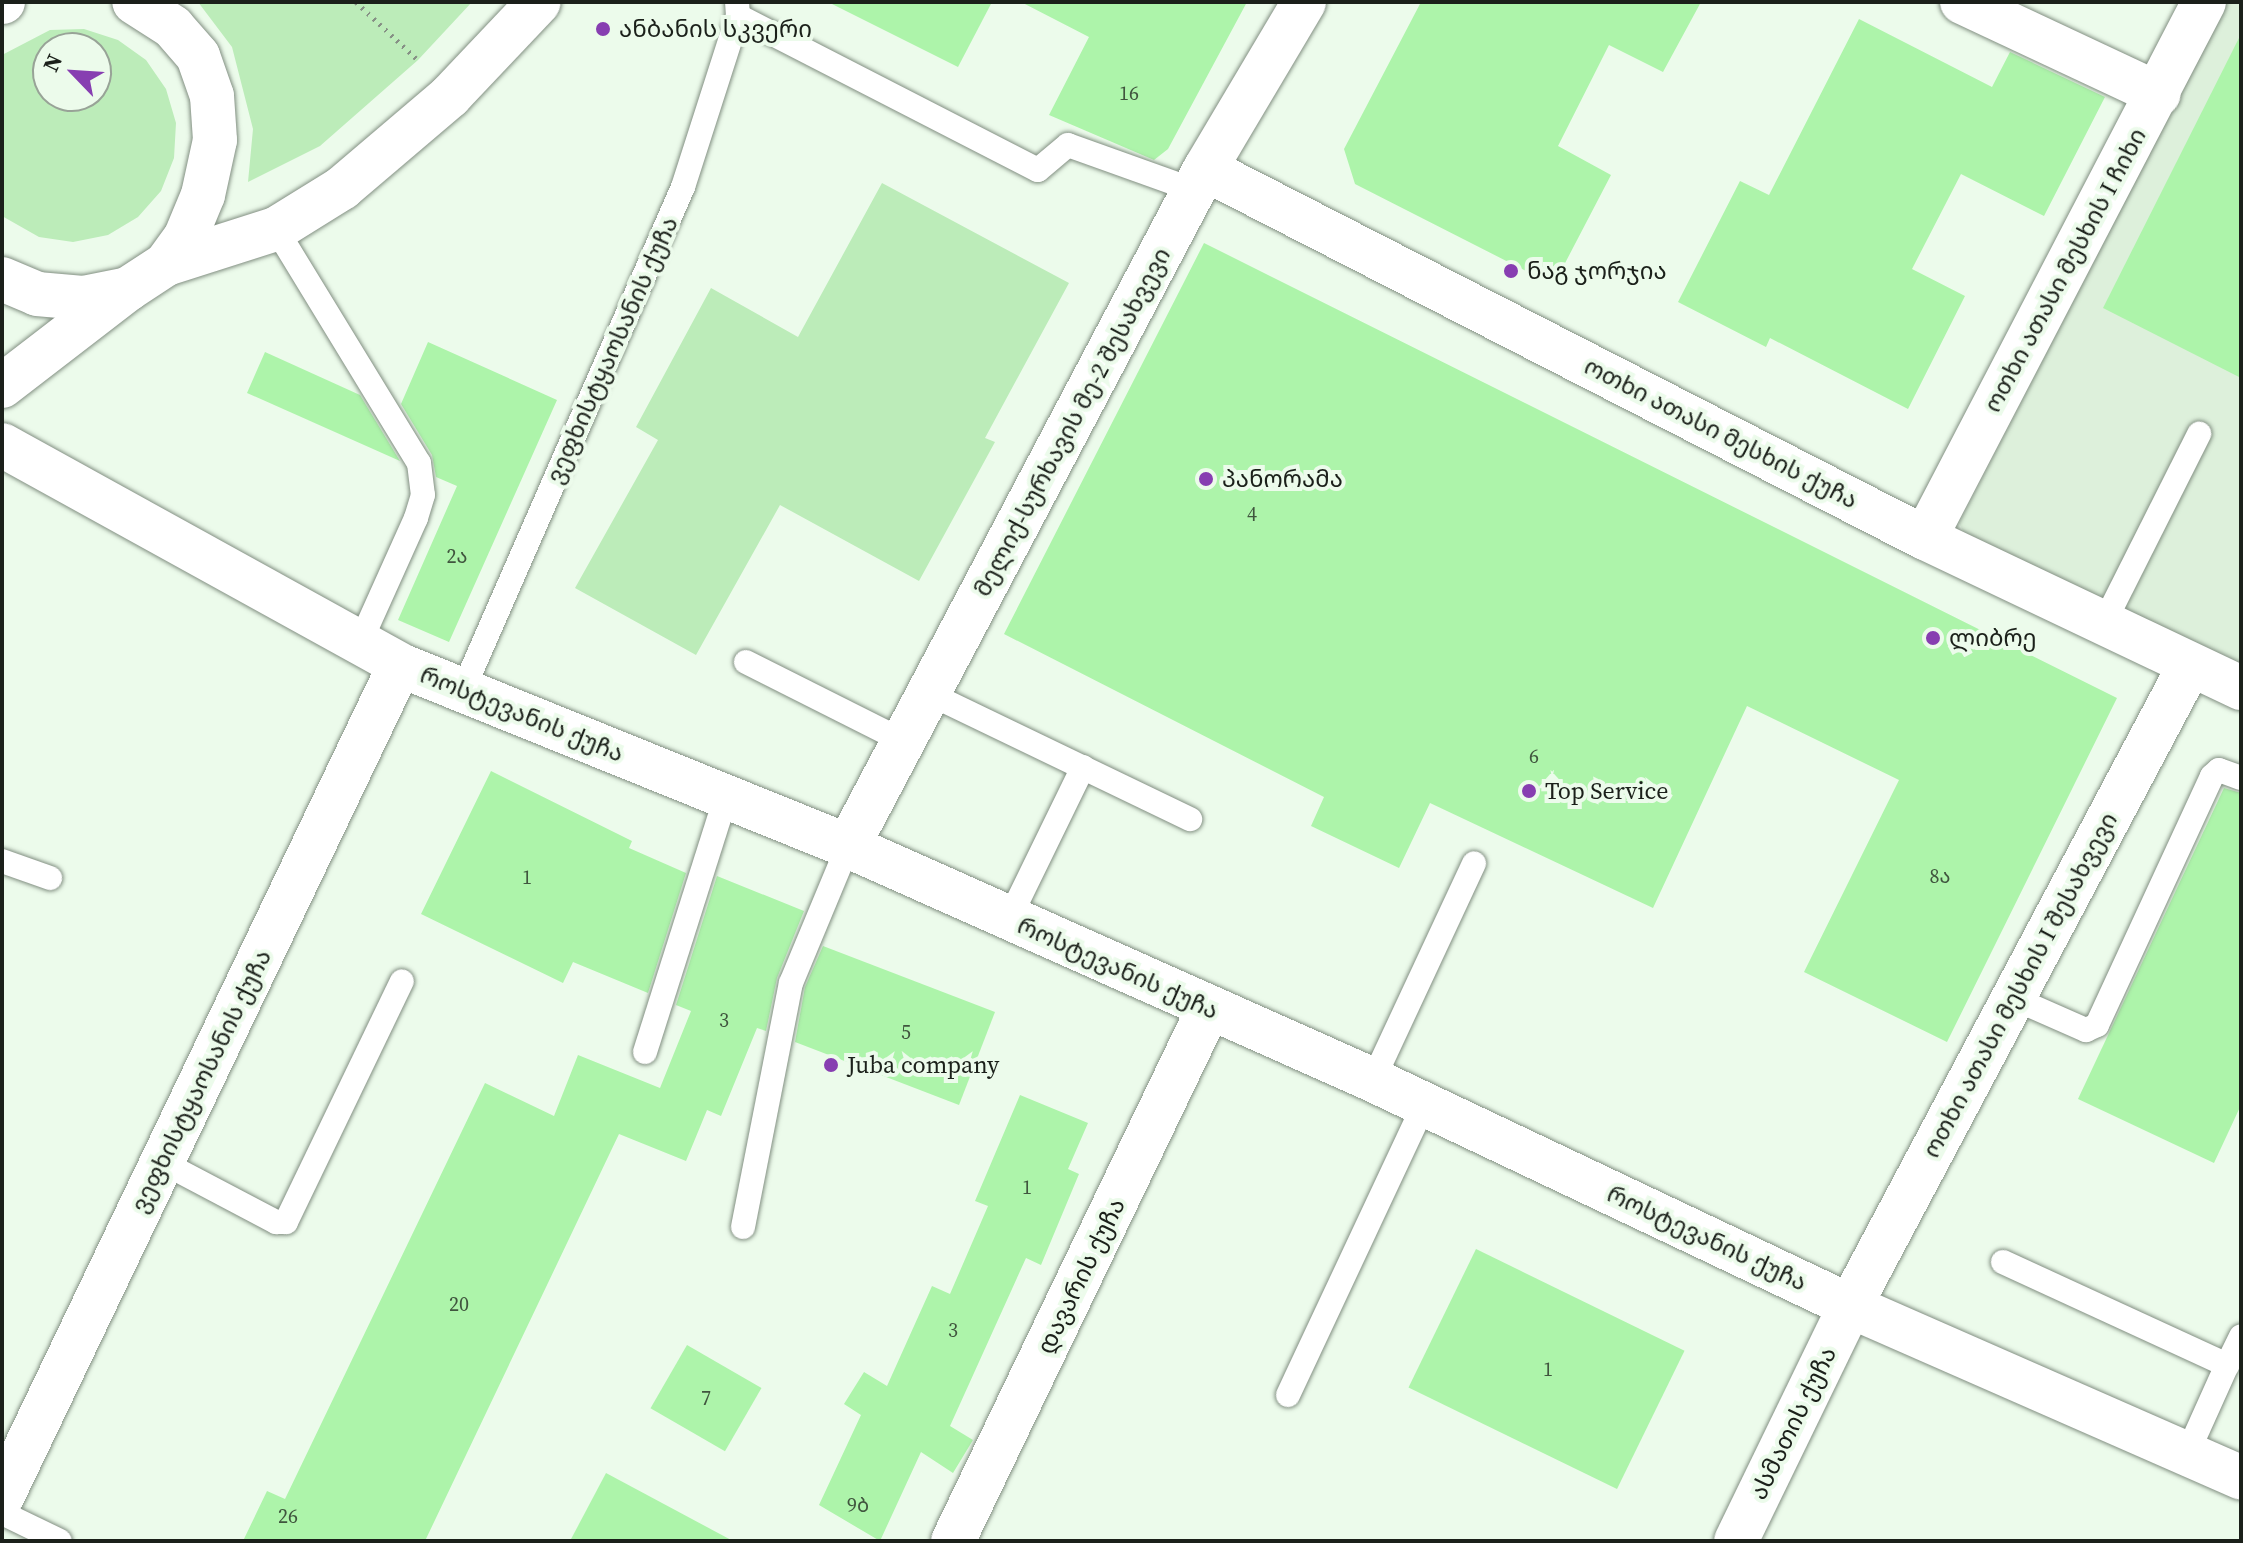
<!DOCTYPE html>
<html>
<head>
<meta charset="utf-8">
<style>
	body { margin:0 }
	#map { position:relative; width:2243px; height:1543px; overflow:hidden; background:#ecfbeb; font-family:"Source Serif 4","Noto Sans Georgian",serif }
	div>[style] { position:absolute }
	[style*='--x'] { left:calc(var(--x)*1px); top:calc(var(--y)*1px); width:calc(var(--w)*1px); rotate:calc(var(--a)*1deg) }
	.built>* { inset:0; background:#ddf0db }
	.green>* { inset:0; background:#bcecb9 }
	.building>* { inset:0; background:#adf4aa; transform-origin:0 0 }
	.path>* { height:5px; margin-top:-2.5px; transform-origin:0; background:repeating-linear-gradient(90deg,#869085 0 2px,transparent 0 8px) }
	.roads { filter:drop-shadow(0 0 2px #828f82) drop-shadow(0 0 2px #828f82) }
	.lane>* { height:24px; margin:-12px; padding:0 12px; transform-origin:12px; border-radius:12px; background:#fff }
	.street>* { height:44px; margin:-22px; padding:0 22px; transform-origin:22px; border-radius:22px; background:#fff }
	.secondary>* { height:44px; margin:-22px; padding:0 22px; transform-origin:22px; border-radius:22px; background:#fff }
	.primary>* { height:44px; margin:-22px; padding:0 22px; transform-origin:22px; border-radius:22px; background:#fff }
	.dots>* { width:22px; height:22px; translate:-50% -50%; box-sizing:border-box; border:4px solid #ecfbeb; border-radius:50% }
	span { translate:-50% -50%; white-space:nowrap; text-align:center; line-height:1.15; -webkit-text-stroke:8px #ecfbeb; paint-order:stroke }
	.number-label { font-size:20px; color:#40553e }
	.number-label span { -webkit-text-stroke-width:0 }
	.poi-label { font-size:24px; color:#1b201a }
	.left { translate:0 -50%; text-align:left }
	.street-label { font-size:24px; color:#1b201a }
	.frame { position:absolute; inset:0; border:4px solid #1b201a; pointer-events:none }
	.north { position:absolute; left:32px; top:32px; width:80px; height:80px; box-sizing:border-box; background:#ecfbeb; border:2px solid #98a397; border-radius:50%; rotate:295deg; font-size:22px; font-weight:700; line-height:32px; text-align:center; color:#1b201a }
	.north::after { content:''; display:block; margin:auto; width:28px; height:36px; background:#873eb1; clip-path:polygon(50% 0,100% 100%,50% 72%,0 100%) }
</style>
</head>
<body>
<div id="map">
	<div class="built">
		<div style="clip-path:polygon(2228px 2px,2241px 2px,2241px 669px,1970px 544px,1959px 523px)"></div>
	</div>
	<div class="green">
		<div style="clip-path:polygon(198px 2px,472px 2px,418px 60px,320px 146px,248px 182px,253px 129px,232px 47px)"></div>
		<div style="clip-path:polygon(evenodd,84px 29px,118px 40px,146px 60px,166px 89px,176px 123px,174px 158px,161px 191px,138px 217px,108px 235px,73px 242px,39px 237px,2px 216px,2px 55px,50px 30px,84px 29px,48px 48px,96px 48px,96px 96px,48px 96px,48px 48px)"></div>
		<div style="clip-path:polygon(882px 183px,1069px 283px,985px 438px,995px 442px,919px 581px,780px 505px,696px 655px,575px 588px,658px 440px,636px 427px,711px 288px,798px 337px)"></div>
	</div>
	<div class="building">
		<div style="clip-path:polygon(828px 2px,992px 2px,958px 67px)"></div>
		<div style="clip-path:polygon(1021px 2px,1247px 2px,1168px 149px,1154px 160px,1049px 115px,1089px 37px)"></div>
		<div style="clip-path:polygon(1421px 2px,1701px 2px,1663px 72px,1609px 45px,1558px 146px,1611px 175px,1563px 267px,1528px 272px,1355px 184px,1344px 149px)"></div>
		<div style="clip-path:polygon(1859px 19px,1992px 87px,2010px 52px,2105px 97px,2044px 216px,1961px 174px,1912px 269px,1965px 296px,1908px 409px,1770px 338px,1766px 347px,1678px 302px,1740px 181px,1769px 195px)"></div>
		<div style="clip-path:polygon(2241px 34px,2241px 378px,2103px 308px)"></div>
		<div style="clip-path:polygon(1204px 243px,2117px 698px,1947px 1042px,1804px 972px,1899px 780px,1747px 706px,1653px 908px,1430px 803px,1399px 868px,1311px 826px,1324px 797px,1004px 634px)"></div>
		<div style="clip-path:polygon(428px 342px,557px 400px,449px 642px,398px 620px,457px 486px,436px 477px,432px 455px,401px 404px)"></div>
		<div style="clip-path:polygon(265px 352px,360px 395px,400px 461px,247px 393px)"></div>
		<div style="clip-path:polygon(491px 771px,632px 841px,629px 848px,686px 873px,648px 993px,573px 962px,563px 983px,421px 914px)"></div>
		<div style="clip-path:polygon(2224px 788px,2241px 793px,2241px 1105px,2214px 1163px,2078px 1099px)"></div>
		<div style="clip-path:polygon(717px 876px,804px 911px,777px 978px,766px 1031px,757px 1028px,721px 1116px,707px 1110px,686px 1161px,619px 1134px,425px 1541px,243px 1541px,267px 1491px,285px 1499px,485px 1083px,554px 1116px,578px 1055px,660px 1088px,691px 1011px,676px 1005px)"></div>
		<div style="clip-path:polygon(823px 946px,995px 1012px,959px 1105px,795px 1042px,805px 987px)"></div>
		<div style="clip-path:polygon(1020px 1095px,1088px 1123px,1068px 1169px,1079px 1174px,1041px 1265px,1026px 1258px,950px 1426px,973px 1440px,953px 1473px,921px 1452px,880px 1541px,819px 1505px,861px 1415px,844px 1404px,864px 1372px,887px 1386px,932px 1286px,950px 1294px,988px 1206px,975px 1201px)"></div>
		<div style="left:1476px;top:1249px;width:232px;height:154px;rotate:26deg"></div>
		<div style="left:687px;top:1345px;width:86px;height:73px;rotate:30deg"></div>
		<div style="clip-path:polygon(606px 1473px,733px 1541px,570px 1541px)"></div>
	</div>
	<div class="path">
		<div style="--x:356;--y:2;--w:83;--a:43.1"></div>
	</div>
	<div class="roads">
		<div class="lane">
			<div style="--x:738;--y:16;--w:337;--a:27.2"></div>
			<div style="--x:1038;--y:170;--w:39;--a:-40"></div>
			<div style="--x:1068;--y:145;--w:134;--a:19.7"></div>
			<div style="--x:276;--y:229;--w:274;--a:58.6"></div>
			<div style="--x:419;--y:463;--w:32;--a:83"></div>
			<div style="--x:423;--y:495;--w:24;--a:107"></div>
			<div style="--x:416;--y:518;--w:139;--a:114.2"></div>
			<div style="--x:2104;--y:623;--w:212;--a:-63.3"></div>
			<div style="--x:746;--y:662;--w:176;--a:26.7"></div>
			<div style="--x:463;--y:690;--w:549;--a:-66.38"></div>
			<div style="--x:683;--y:187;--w:180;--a:-72.2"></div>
			<div style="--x:738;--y:16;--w:14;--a:-94"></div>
			<div style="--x:928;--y:693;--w:291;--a:25.7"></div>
			<div style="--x:2;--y:861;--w:51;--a:19.5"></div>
			<div style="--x:1009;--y:919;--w:169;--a:-64"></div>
			<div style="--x:2013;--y:998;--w:80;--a:23.7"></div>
			<div style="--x:2086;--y:1030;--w:12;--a:-24"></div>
			<div style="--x:2097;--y:1025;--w:274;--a:-65.2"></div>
			<div style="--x:2212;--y:776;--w:9;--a:-41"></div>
			<div style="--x:2219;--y:770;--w:23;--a:20"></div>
			<div style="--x:645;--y:1052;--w:268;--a:-72.4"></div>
			<div style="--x:1373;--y:1080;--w:239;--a:-65"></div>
			<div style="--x:162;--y:1162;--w:129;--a:27.8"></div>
			<div style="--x:276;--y:1222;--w:10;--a:0"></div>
			<div style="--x:286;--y:1222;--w:267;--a:-64.3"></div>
			<div style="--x:743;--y:1227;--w:249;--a:-78.9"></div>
			<div style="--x:791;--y:983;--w:148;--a:-67.4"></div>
			<div style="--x:2003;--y:1262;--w:247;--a:24.7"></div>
			<div style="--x:2227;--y:1365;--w:98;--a:114.2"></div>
			<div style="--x:2227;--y:1365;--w:32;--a:-64"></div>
			<div style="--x:1288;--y:1395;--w:320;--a:-64.9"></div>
			<div style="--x:2;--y:1513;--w:64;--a:25.8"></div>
		</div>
		<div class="street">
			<div style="--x:1962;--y:2;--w:217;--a:25.1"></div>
			<div style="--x:1205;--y:169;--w:809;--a:27.14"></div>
			<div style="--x:1925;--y:538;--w:350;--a:25.4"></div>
			<div style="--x:2;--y:445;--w:455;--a:28.9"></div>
			<div style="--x:400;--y:665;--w:483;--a:22"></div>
			<div style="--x:848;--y:846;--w:575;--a:24.02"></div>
			<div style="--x:1373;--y:1080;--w:528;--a:25.35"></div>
			<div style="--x:1850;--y:1306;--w:427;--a:23.7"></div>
			<div style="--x:1925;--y:538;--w:604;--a:-62.5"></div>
			<div style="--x:848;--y:846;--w:765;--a:-62.2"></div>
			<div style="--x:1205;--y:169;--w:194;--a:-59.3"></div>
			<div style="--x:2;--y:1497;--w:922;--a:-64.44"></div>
			<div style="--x:953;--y:1541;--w:589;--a:-64.35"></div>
			<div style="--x:1736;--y:1541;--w:261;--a:-64.1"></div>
			<div style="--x:1850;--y:1306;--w:726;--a:-62.06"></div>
		</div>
		<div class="secondary">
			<div style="--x:2;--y:386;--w:159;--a:-37.6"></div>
		</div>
		<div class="primary">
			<div style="--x:2;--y:2;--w:1;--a:0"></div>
			<div style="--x:166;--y:264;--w:115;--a:-17.7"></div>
			<div style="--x:276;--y:229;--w:78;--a:-31.8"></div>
			<div style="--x:342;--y:188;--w:142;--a:-40.4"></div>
			<div style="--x:450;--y:96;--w:129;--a:-46.6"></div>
			<div style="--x:2;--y:279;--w:38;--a:23"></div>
			<div style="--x:37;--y:294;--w:46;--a:5"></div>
			<div style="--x:83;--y:298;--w:46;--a:-11.3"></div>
			<div style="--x:128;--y:289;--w:45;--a:-33.3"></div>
			<div style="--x:166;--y:264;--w:34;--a:-54"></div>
			<div style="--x:186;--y:236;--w:44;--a:-67.5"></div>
			<div style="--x:203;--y:195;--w:56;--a:-77.7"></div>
			<div style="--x:215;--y:140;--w:44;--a:-93.9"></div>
			<div style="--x:212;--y:96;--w:42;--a:-109.3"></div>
			<div style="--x:198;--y:56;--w:38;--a:-131"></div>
			<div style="--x:173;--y:27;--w:46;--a:-147.3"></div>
		</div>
	</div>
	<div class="dots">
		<div style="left:603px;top:29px;background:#873eb1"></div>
		<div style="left:1511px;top:271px;background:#873eb1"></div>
		<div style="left:1206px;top:479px;background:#873eb1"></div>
		<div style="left:1933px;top:638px;background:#873eb1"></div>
		<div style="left:1529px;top:791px;background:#873eb1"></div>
		<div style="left:831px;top:1065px;background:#873eb1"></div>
	</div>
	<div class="number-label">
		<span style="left:1129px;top:93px">16</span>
		<span style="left:1252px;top:514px">4</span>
		<span style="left:457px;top:556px">2ა</span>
		<span style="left:1534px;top:756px">6</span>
		<span style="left:1940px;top:876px">8ა</span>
		<span style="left:527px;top:877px">1</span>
		<span style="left:724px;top:1020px">3</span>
		<span style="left:906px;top:1032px">5</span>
		<span style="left:1027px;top:1187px">1</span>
		<span style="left:459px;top:1304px">20</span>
		<span style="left:953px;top:1330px">3</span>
		<span style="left:1548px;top:1369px">1</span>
		<span style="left:706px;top:1398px">7</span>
		<span style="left:858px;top:1505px">9ბ</span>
		<span style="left:288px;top:1516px">26</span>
	</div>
	<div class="poi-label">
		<span class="left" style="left:619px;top:29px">ანბანის სკვერი</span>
		<span class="left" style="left:1527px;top:271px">ნაგ ჯორჯია</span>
		<span class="left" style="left:1222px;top:479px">პანორამა</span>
		<span class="left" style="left:1949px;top:638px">ლიბრე</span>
		<span class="left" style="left:1545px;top:791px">Top Service</span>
		<span class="left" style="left:847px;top:1065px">Juba company</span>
	</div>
	<div class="street-label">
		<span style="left:2065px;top:270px;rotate:-62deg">ოთხი ათასი მესხის I ჩიხი</span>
		<span style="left:612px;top:350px;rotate:-66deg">ვეფხისტყაოსანის ქუჩა</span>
		<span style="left:1072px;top:422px;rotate:-62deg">მელიქ-სურხავის მე-2 შესახვევი</span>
		<span style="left:1721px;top:433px;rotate:27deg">ოთხი ათასი მესხის ქუჩა</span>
		<span style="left:522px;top:714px;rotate:22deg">როსტევანის ქუჩა</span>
		<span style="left:1118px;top:968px;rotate:24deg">როსტევანის ქუჩა</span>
		<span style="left:2020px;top:985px;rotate:-62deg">ოთხი ათასი მესხის I შესახვევი</span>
		<span style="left:201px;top:1081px;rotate:-64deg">ვეფხისტყაოსანის ქუჩა</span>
		<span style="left:1707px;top:1238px;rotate:25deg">როსტევანის ქუჩა</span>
		<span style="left:1081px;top:1276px;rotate:-64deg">დავარის ქუჩა</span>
		<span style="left:1793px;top:1423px;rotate:-64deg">ასმათის ქუჩა</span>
	</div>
	<div class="frame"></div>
	<div class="north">N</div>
</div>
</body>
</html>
